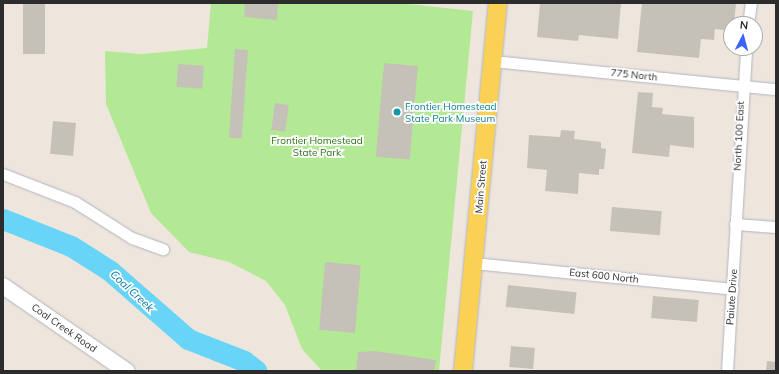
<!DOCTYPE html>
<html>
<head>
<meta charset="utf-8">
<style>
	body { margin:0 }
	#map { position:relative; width:779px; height:374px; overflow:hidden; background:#eee6dd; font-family:Mulish,sans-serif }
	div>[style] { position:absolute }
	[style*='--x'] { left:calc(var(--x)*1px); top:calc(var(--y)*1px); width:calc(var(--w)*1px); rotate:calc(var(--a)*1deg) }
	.green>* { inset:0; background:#b3e995 }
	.river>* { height:21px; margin:-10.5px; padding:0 10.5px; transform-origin:10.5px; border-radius:10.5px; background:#68d5f8 }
	.building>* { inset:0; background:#c6c1b8; transform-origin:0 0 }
	.roads { filter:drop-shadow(0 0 1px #b1b4c0) drop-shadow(0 0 1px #b1b4c0) }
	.minor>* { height:11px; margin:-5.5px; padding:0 5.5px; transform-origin:5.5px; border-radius:5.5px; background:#fff }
	.secondary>* { height:16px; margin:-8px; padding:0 8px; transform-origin:8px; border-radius:8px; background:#fff }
	.primary>* { height:18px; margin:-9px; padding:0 9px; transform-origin:9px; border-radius:9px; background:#fbd155 }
	.dots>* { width:11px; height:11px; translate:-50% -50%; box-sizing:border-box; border:2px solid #fff; border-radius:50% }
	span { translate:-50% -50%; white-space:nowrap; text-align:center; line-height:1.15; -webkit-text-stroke:3.5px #fff; paint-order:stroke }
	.street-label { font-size:10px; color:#2c2c2c }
	.culture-label { font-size:10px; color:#0d838f }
	.left { translate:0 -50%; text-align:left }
	.park-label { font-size:10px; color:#296f15 }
	.water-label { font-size:11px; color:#0373a8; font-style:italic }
	.frame { position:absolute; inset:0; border:4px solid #2c2c2c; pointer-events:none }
	.north { position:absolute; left:723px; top:16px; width:40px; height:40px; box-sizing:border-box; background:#fff; border:1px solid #ababab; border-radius:50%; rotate:6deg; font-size:11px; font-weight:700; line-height:16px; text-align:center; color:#2c2c2c }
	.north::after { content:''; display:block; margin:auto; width:14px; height:18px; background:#3962ff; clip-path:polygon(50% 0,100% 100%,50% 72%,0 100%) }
</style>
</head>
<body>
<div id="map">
	<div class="green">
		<div style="clip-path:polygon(211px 3px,399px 3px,473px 11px,439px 371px,322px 371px,302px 349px,285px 305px,266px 281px,229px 262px,189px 252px,151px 213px,106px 104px,105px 51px,141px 54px,207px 48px)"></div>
	</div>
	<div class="river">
		<div style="--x:3;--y:219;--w:73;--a:21.7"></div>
		<div style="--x:71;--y:246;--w:45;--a:32.3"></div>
		<div style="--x:109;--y:270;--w:105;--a:41.1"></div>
		<div style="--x:188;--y:339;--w:60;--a:21.4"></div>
		<div style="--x:244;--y:361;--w:16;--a:38"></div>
	</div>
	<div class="building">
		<div style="left:23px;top:3px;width:22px;height:51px"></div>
		<div style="clip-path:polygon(245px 3px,278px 3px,277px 20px,244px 17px)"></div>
		<div style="clip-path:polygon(540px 3px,621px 3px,618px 39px,579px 35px,578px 41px,537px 37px)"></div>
		<div style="clip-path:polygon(642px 3px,736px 3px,734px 24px,731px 31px,715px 29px,714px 40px,701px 39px,699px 58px,637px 52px)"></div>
		<div style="left:235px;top:49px;width:13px;height:89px;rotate:4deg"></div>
		<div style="left:384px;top:63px;width:34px;height:94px;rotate:5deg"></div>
		<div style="left:178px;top:64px;width:26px;height:23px;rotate:4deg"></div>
		<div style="clip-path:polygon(638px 92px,653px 93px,652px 107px,663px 108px,662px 114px,694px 117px,694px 148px,670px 145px,669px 157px,632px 153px)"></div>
		<div style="left:275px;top:103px;width:14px;height:27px;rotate:8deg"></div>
		<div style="left:53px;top:121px;width:23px;height:33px;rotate:5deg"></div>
		<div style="clip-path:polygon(561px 130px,575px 131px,574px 139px,601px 142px,601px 148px,606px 149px,604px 169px,599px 169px,599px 175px,579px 173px,578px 194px,545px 191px,547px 170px,527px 168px,529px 135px,560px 137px)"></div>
		<div style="left:612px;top:207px;width:50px;height:24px;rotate:5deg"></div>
		<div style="left:325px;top:262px;width:36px;height:68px;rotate:5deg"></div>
		<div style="left:508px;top:285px;width:69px;height:22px;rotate:6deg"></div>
		<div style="left:653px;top:296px;width:46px;height:22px;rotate:5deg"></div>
		<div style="left:511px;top:346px;width:24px;height:21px;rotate:5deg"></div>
		<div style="clip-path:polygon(375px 351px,436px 360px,434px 371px,356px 371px,358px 352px)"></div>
		<div style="clip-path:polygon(767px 361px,776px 362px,776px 371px,766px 371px)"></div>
	</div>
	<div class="roads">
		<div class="minor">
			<div style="--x:748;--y:24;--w:21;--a:-82"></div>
			<div style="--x:493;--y:61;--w:284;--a:5.7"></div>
			<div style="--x:3;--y:174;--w:77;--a:21.3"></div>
			<div style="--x:75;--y:202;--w:67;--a:32.3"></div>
			<div style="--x:132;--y:238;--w:33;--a:20"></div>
			<div style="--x:735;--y:224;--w:41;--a:4.2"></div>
			<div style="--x:474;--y:263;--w:260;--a:5.7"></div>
			<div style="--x:727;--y:371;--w:324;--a:-86.6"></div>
		</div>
		<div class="secondary">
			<div style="--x:3;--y:286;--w:150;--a:34.6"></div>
		</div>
		<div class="primary">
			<div style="--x:463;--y:371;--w:370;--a:-84.6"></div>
		</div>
	</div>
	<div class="dots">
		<div style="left:397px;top:112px;background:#0f9aa8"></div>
	</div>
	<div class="street-label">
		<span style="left:634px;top:75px;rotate:6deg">775 North</span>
		<span style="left:739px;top:136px;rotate:-87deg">North 100 East</span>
		<span style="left:481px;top:187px;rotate:-85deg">Main Street</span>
		<span style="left:604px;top:276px;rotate:6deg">East 600 North</span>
		<span style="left:732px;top:297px;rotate:-86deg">Paiute Drive</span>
		<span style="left:64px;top:328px;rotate:35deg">Coal Creek Road</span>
	</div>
	<div class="culture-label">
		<span class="left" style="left:405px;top:112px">Frontier Homestead<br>State Park Museum</span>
	</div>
	<div class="park-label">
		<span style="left:317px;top:146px">Frontier Homestead<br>State Park</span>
	</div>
	<div class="water-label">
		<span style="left:132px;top:291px;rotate:43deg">Coal Creek</span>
	</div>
	<div class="frame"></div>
	<div class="north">N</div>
</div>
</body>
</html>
